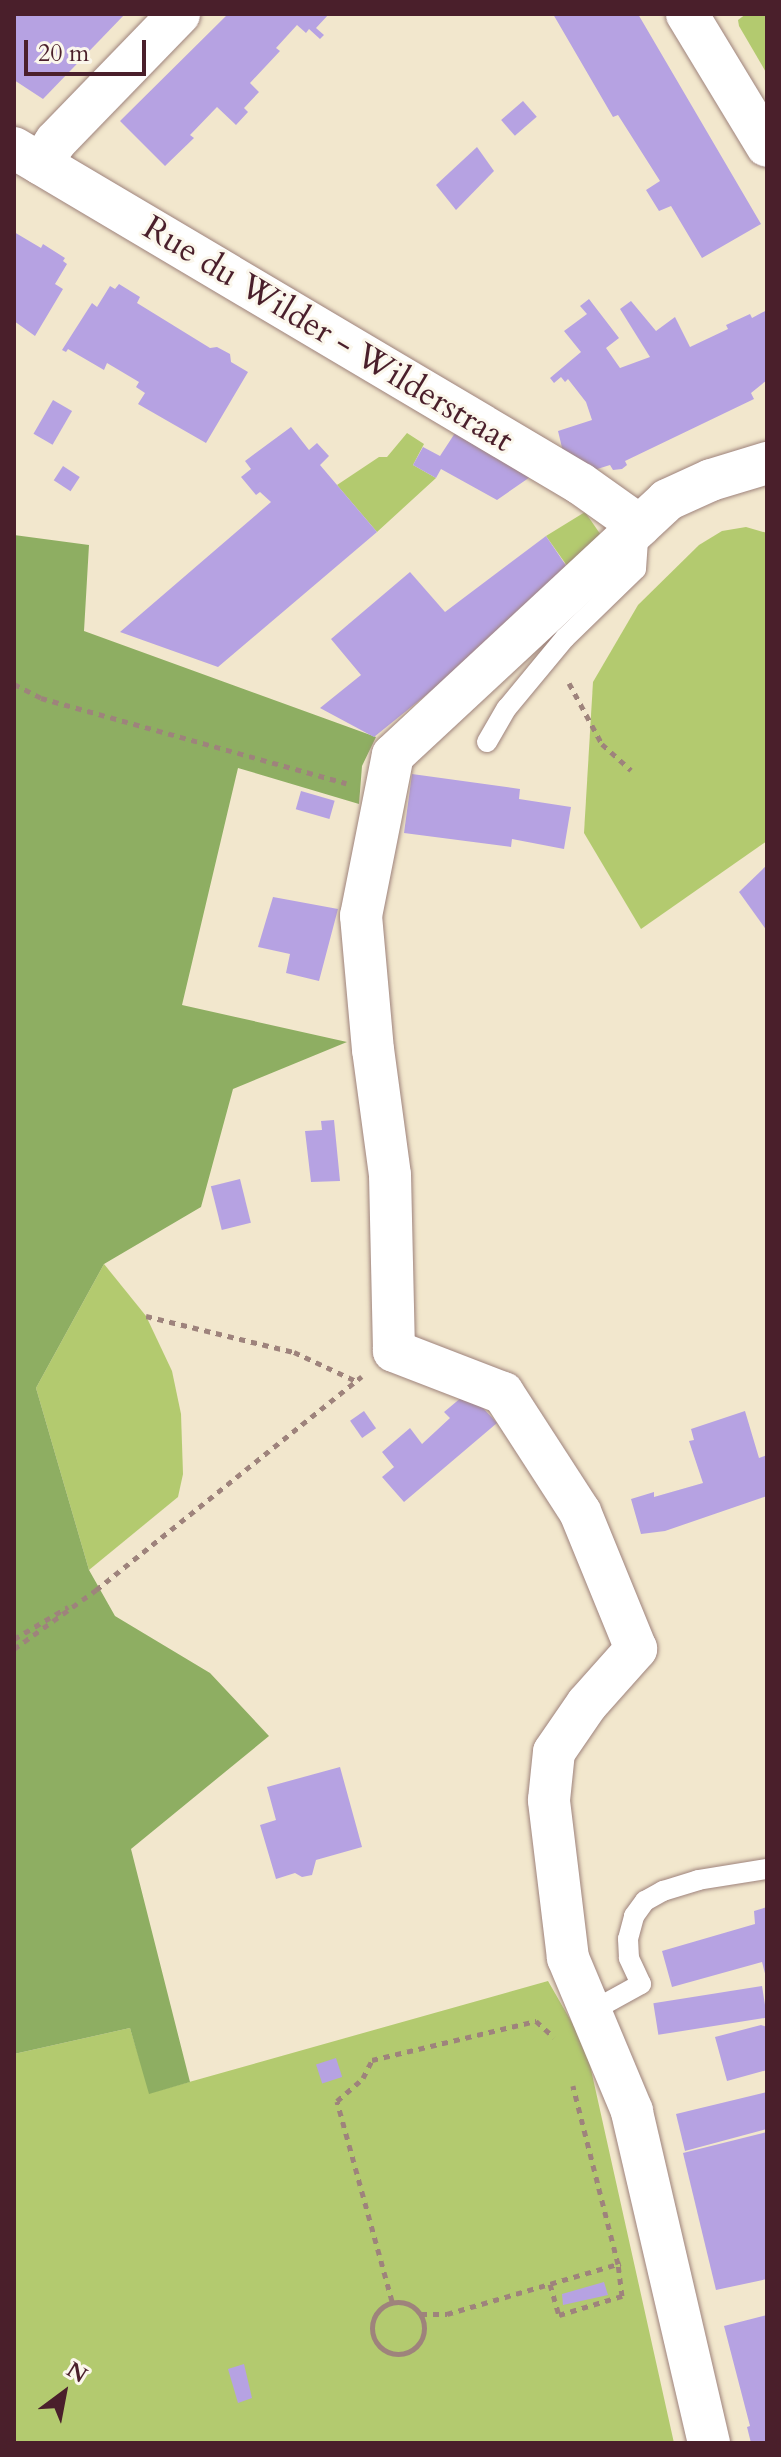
<!DOCTYPE html>
<html>
<head>
<meta charset="utf-8">
<style>
	body { margin:0 }
	#map { position:relative; width:781px; height:2457px; overflow:hidden; background:#f2e7cd; font-family:Cardo,serif }
	div>[style] { position:absolute }
	[style*='--x'] { left:calc(var(--x)*1px); top:calc(var(--y)*1px); width:calc(var(--w)*1px); rotate:calc(var(--a)*1deg) }
	.green>* { inset:0; background:#b3ca6f }
	.forest>* { inset:0; background:#8eae62 }
	.building>* { inset:0; background:#b6a2e2; transform-origin:0 0 }
	.path>* { height:5px; margin-top:-2.5px; transform-origin:0; background:repeating-linear-gradient(90deg,#9e837c 0 6px,transparent 0 12px) }
	.path>.ring { margin:-2.5px; padding:0; box-sizing:content-box; background:none; border:5px solid #9e837c; border-radius:50% }
	.roads { filter:drop-shadow(0 0 2px #9e837c) drop-shadow(0 0 2px #9e837c) }
	.lane>* { height:20px; margin:-10px; padding:0 10px; transform-origin:10px; border-radius:10px; background:#fff }
	.street>* { height:42px; margin:-21px; padding:0 21px; transform-origin:21px; border-radius:21px; background:#fff }
	span { translate:-50% -50%; white-space:nowrap; text-align:center; line-height:1.15; -webkit-text-stroke:6px #fbf7ec; paint-order:stroke }
	.street-label { font-size:34px; color:#4a1f2b }
	.frame { position:absolute; inset:0; border:16px solid #4a1f2b; pointer-events:none }
	.north { position:absolute; left:24px; top:2353px; width:80px; height:80px; -webkit-text-stroke:6px #fbf7ec; paint-order:stroke; rotate:32deg; font-size:22px; font-weight:700; line-height:32px; text-align:center; color:#4a1f2b }
	.north::after { content:''; display:block; margin:auto; width:28px; height:36px; background:#4a1f2b; clip-path:polygon(50% 0,100% 100%,50% 72%,0 100%) }
	.scale { position:absolute; left:24px; top:40px; width:122px; height:36px; box-sizing:border-box; border:4px solid #4a1f2b; border-top:0; padding-left:10px; font-size:24px; line-height:28px; white-space:nowrap; color:#4a1f2b; -webkit-text-stroke:6px #fbf7ec; paint-order:stroke }
</style>
</head>
<body>
<div id="map">
	<div class="green">
		<div style="clip-path:polygon(746px 14px,767px 14px,767px 74px,739px 26px,738px 20px)"></div>
		<div style="clip-path:polygon(407px 433px,424px 444px,413px 465px,436px 478px,377px 532px,337px 485px,379px 457px,387px 457px)"></div>
		<div style="clip-path:polygon(585px 512px,603px 538px,570px 570px,546px 536px)"></div>
		<div style="clip-path:polygon(746px 527px,767px 533px,767px 841px,641px 929px,584px 833px,593px 682px,638px 605px,699px 545px,722px 531px)"></div>
		<div style="clip-path:polygon(104px 1264px,146px 1316px,172px 1371px,181px 1414px,183px 1474px,178px 1497px,89px 1570px,36px 1388px)"></div>
		<div style="clip-path:polygon(548px 1981px,586px 2047px,674px 2443px,14px 2443px,14px 2054px,130px 2028px,150px 2093px)"></div>
	</div>
	<div class="forest">
		<div style="clip-path:polygon(14px 535px,89px 545px,84px 631px,376px 737px,362px 766px,359px 804px,238px 768px,182px 1005px,347px 1042px,233px 1089px,201px 1207px,104px 1264px,36px 1388px,89px 1570px,115px 1616px,210px 1673px,269px 1736px,131px 1849px,190px 2082px,149px 2094px,130px 2028px,14px 2054px)"></div>
	</div>
	<div class="building">
		<div style="clip-path:polygon(14px 14px,125px 14px,43px 99px,14px 80px)"></div>
		<div style="clip-path:polygon(228px 14px,329px 14px,316px 28px,324px 35px,320px 39px,309px 29px,306px 33px,297px 25px,276px 48px,280px 51px,250px 83px,259px 92px,244px 108px,248px 112px,236px 125px,217px 107px,190px 135px,194px 138px,165px 166px,120px 121px)"></div>
		<div style="clip-path:polygon(553px 14px,638px 14px,761px 224px,702px 258px,671px 206px,659px 211px,646px 190px,660px 181px,618px 115px,613px 117px)"></div>
		<div style="left:523px;top:101px;width:21px;height:29px;rotate:49deg"></div>
		<div style="clip-path:polygon(477px 147px,494px 171px,456px 210px,436px 185px)"></div>
		<div style="clip-path:polygon(14px 232px,41px 248px,43px 244px,65px 258px,63px 261px,67px 264px,55px 284px,63px 289px,35px 336px,14px 321px)"></div>
		<div style="clip-path:polygon(119px 284px,140px 297px,137px 303px,210px 348px,217px 347px,230px 354px,231px 362px,248px 372px,206px 443px,138px 404px,145px 393px,136px 387px,139px 382px,107px 363px,104px 370px,68px 349px,66px 352px,62px 350px,92px 303px,97px 307px,110px 286px,115px 289px)"></div>
		<div style="clip-path:polygon(589px 299px,619px 338px,606px 348px,620px 368px,650px 357px,620px 309px,631px 301px,656px 331px,675px 317px,690px 347px,728px 329px,726px 325px,750px 314px,752px 318px,767px 310px,767px 380px,751px 393px,754px 399px,625px 461px,627px 465px,622px 469px,613px 470px,610px 465px,591px 471px,564px 456px,558px 431px,592px 420px,586px 402px,568px 379px,565px 382px,561px 377px,554px 383px,550px 378px,581px 352px,564px 331px,587px 314px,580px 306px)"></div>
		<div style="left:53px;top:400px;width:22px;height:39px;rotate:30deg"></div>
		<div style="clip-path:polygon(291px 427px,309px 450px,317px 443px,329px 456px,320px 465px,377px 532px,218px 667px,120px 632px,271px 502px,260px 492px,256px 495px,241px 477px,251px 469px,245px 461px)"></div>
		<div style="clip-path:polygon(457px 430px,533px 475px,497px 500px,441px 469px,436px 478px,413px 465px,423px 447px,440px 456px)"></div>
		<div style="left:63px;top:466px;width:20px;height:17px;rotate:33deg"></div>
		<div style="clip-path:polygon(546px 536px,569px 570px,498px 637px,374px 737px,320px 708px,361px 675px,331px 639px,410px 572px,445px 612px)"></div>
		<div style="clip-path:polygon(412px 774px,520px 789px,519px 799px,571px 807px,564px 849px,512px 839px,511px 847px,404px 833px)"></div>
		<div style="left:301px;top:791px;width:35px;height:19px;rotate:16deg"></div>
		<div style="clip-path:polygon(767px 865px,767px 931px,739px 892px)"></div>
		<div style="clip-path:polygon(273px 897px,338px 909px,319px 981px,286px 973px,290px 954px,258px 947px)"></div>
		<div style="clip-path:polygon(334px 1120px,340px 1181px,311px 1182px,305px 1131px,322px 1130px,321px 1121px)"></div>
		<div style="left:240px;top:1179px;width:45px;height:30px;rotate:76deg"></div>
		<div style="clip-path:polygon(468px 1392px,497px 1423px,404px 1502px,382px 1477px,394px 1467px,382px 1452px,410px 1428px,422px 1444px,450px 1418px,444px 1412px)"></div>
		<div style="left:364px;top:1411px;width:21px;height:17px;rotate:55deg"></div>
		<div style="clip-path:polygon(745px 1411px,759px 1458px,767px 1455px,767px 1496px,665px 1531px,641px 1534px,631px 1499px,654px 1492px,654px 1497px,703px 1483px,689px 1441px,694px 1440px,691px 1429px)"></div>
		<div style="clip-path:polygon(340px 1767px,362px 1847px,316px 1860px,312px 1875px,302px 1877px,295px 1873px,276px 1879px,260px 1825px,276px 1820px,267px 1787px)"></div>
		<div style="clip-path:polygon(767px 1907px,767px 1981px,762px 1962px,672px 1987px,662px 1951px,755px 1924px,754px 1911px)"></div>
		<div style="left:762px;top:1986px;width:32px;height:110px;rotate:81deg"></div>
		<div style="clip-path:polygon(761px 2025px,767px 2027px,767px 2070px,727px 2081px,715px 2037px)"></div>
		<div style="left:336px;top:2058px;width:20px;height:21px;rotate:72deg"></div>
		<div style="clip-path:polygon(767px 2092px,767px 2129px,685px 2151px,676px 2114px)"></div>
		<div style="clip-path:polygon(767px 2132px,767px 2279px,716px 2290px,683px 2153px)"></div>
		<div style="clip-path:polygon(604px 2282px,608px 2295px,563px 2305px,562px 2294px)"></div>
		<div style="clip-path:polygon(767px 2315px,767px 2443px,751px 2443px,747px 2427px,750px 2426px,724px 2326px)"></div>
		<div style="clip-path:polygon(244px 2364px,252px 2398px,238px 2403px,228px 2369px)"></div>
	</div>
	<div class="path">
		<div style="--x:569;--y:683;--w:69;--a:61.6"></div>
		<div style="--x:602;--y:744;--w:39;--a:42"></div>
		<div style="--x:14;--y:684;--w:30;--a:27"></div>
		<div style="--x:41;--y:698;--w:317;--a:15.6"></div>
		<div style="--x:146;--y:1316;--w:152;--a:13.7"></div>
		<div style="--x:294;--y:1352;--w:68;--a:25.1"></div>
		<div style="--x:14;--y:1639;--w:63;--a:-30.7"></div>
		<div style="--x:14;--y:1649;--w:101;--a:-35.7"></div>
		<div style="--x:96;--y:1590;--w:341;--a:-38.8"></div>
		<div style="--x:550;--y:2284;--w:32;--a:74"></div>
		<div style="--x:559;--y:2315;--w:66;--a:-16.8"></div>
		<div style="--x:622;--y:2296;--w:32;--a:-97"></div>
		<div style="--x:618;--y:2264;--w:184;--a:-104.2"></div>
		<div style="--x:392;--y:2301;--w:207;--a:-105.4"></div>
		<div style="--x:337;--y:2101;--w:35;--a:-41"></div>
		<div style="--x:363;--y:2078;--w:20;--a:-63"></div>
		<div style="--x:372;--y:2060;--w:169;--a:-13.4"></div>
		<div style="--x:536;--y:2021;--w:24;--a:42"></div>
		<div class="ring" style="left:372px;top:2302px;width:47px;height:47px"></div>
		<div style="--x:421;--y:2314;--w:26;--a:0"></div>
		<div style="--x:447;--y:2314;--w:181;--a:-16.3"></div>
	</div>
	<div class="roads">
		<div class="lane">
			<div style="--x:487;--y:742;--w:39;--a:-60"></div>
			<div style="--x:507;--y:708;--w:91;--a:-50.4"></div>
			<div style="--x:565;--y:638;--w:99;--a:-44.2"></div>
			<div style="--x:636;--y:569;--w:39;--a:-86"></div>
			<div style="--x:592;--y:2011;--w:56;--a:-28.9"></div>
			<div style="--x:641;--y:1984;--w:29;--a:-115"></div>
			<div style="--x:629;--y:1958;--w:19;--a:-93"></div>
			<div style="--x:628;--y:1939;--w:24;--a:-75"></div>
			<div style="--x:634;--y:1916;--w:19;--a:-54"></div>
			<div style="--x:645;--y:1901;--w:21;--a:-29"></div>
			<div style="--x:663;--y:1891;--w:37;--a:-17"></div>
			<div style="--x:698;--y:1880;--w:70;--a:-9.1"></div>
		</div>
		<div class="street">
			<div style="--x:687;--y:14;--w:154;--a:58.8"></div>
			<div style="--x:14;--y:148;--w:659;--a:30.65"></div>
			<div style="--x:581;--y:484;--w:72;--a:35.4"></div>
			<div style="--x:41;--y:164;--w:27;--a:-57"></div>
			<div style="--x:56;--y:141;--w:177;--a:-45.9"></div>
			<div style="--x:709;--y:2443;--w:341;--a:-103.1"></div>
			<div style="--x:632;--y:2111;--w:166;--a:-112.7"></div>
			<div style="--x:568;--y:1958;--w:159;--a:-96.9"></div>
			<div style="--x:549;--y:1800;--w:48;--a:-84.1"></div>
			<div style="--x:554;--y:1752;--w:58;--a:-55.5"></div>
			<div style="--x:587;--y:1704;--w:74;--a:-48.3"></div>
			<div style="--x:636;--y:1649;--w:148;--a:-112.2"></div>
			<div style="--x:580;--y:1512;--w:142;--a:-122.9"></div>
			<div style="--x:503;--y:1393;--w:117;--a:-158.9"></div>
			<div style="--x:394;--y:1351;--w:176;--a:-91.3"></div>
			<div style="--x:390;--y:1175;--w:126;--a:-97.7"></div>
			<div style="--x:373;--y:1050;--w:135;--a:-95.1"></div>
			<div style="--x:361;--y:916;--w:164;--a:-78.8"></div>
			<div style="--x:393;--y:755;--w:374;--a:-42.9"></div>
			<div style="--x:667;--y:500;--w:48;--a:-24.4"></div>
			<div style="--x:711;--y:480;--w:59;--a:-16.9"></div>
		</div>
	</div>
	<div class="street-label">
		<span style="left:328px;top:334px;rotate:31deg">Rue du Wilder - Wilderstraat</span>
	</div>
	<div class="frame"></div>
	<div class="north">N</div>
	<div class="scale">20 m</div>
</div>
</body>
</html>
